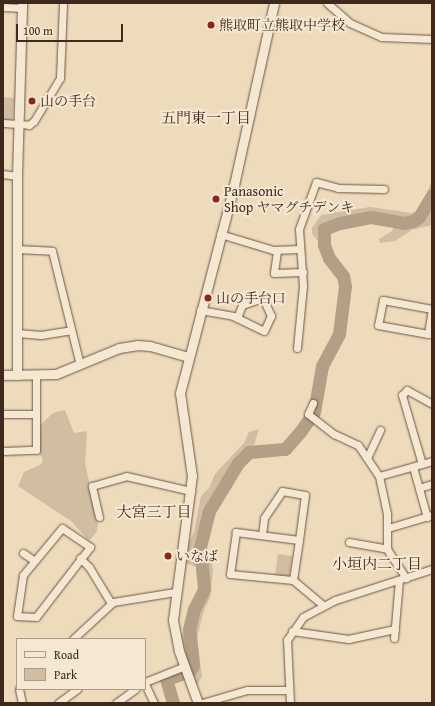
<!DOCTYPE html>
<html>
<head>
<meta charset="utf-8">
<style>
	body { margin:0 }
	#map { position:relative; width:435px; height:706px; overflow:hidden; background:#eedbbc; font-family:"Gentium Book Plus","Noto Serif JP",serif }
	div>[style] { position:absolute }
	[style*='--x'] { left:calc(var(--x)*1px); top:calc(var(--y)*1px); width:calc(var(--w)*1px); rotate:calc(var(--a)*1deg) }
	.green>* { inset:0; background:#d1bda1 }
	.river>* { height:13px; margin:-6.5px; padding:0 6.5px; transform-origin:6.5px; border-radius:6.5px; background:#b39e86 }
	.roads { filter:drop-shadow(0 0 1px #6c5545) drop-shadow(0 0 1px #6c5545) }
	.minor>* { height:7px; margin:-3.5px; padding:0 3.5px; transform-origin:3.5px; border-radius:3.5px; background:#f4e8d3 }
	.tertiary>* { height:9px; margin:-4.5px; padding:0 4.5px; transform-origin:4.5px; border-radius:4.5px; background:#f4e8d3 }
	.dots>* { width:11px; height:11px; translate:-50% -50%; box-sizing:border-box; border:2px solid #f4e8d3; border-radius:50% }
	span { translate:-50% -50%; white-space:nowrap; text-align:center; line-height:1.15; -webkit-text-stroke:4px #f4e8d3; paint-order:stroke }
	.poi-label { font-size:14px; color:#41281d }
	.left { translate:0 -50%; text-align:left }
	.neighbourhood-label { font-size:15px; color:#41281d }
	.frame { position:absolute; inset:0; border:4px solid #41281d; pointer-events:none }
	.legend { position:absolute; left:16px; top:638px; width:130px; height:52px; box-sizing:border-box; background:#f4e8d3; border:1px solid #ac9b8a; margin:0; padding:5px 7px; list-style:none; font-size:12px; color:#41281d }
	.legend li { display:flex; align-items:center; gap:8px; height:20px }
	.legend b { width:20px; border:1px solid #ac9b8a }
	.scale { position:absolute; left:16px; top:24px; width:107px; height:18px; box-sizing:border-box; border:2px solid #41281d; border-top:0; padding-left:5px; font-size:12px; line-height:14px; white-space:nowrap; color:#41281d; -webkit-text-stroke:3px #f4e8d3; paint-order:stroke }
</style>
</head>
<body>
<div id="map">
	<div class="green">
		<div style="clip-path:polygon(3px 97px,14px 98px,13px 116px,10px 123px,3px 123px)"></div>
		<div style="clip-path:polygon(432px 181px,432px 225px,412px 230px,395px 241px,380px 243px,379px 239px,392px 231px,397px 220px,379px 216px,365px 216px,327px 225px,322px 229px,321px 245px,312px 234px,312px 228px,321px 215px,370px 207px,412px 213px,420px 209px)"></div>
		<div style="clip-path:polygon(65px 410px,74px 433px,87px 431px,85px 463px,98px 521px,97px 531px,91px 539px,88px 540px,71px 521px,18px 486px,24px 472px,42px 464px,43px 458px,39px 454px,39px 426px,53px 413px)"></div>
		<div style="clip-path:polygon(259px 429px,253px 449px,236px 463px,217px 492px,201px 530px,199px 546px,211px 559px,213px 570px,210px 598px,204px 610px,197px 638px,202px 676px,196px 687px,183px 653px,181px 635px,185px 630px,186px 616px,201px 586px,196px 567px,185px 563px,189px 542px,194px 532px,201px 496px,209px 488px,215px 474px,244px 443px,249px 432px)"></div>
		<div style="clip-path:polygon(278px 554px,292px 556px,290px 575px,286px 577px,275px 576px)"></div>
	</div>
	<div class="river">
		<div style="--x:191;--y:669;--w:4;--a:-63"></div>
		<div style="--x:193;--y:665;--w:36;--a:-96"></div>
		<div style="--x:189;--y:629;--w:21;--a:-76"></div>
		<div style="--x:194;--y:609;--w:22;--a:-63"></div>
		<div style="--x:204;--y:589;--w:42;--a:-95.4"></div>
		<div style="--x:200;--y:547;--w:37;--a:-76"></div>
		<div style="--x:209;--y:511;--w:56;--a:-58.9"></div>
		<div style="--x:238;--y:463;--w:16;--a:-45"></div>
		<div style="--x:249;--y:452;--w:36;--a:-5"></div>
		<div style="--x:285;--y:449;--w:23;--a:-49"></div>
		<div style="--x:300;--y:432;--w:24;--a:-55"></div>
		<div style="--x:314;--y:412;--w:47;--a:-80.1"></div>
		<div style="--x:322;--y:366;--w:36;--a:-62"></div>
		<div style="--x:339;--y:334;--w:48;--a:-82.9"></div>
		<div style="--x:345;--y:286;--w:10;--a:-101"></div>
		<div style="--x:343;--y:276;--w:23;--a:-128"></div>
		<div style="--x:329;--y:258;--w:14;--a:-111"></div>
		<div style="--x:324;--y:245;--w:16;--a:-90"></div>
		<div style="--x:324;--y:229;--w:17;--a:-21"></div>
		<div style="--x:340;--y:223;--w:32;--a:-11"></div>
		<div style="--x:371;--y:217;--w:34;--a:10"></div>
		<div style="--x:404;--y:223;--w:9;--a:-13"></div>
		<div style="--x:413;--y:221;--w:7;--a:-34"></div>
		<div style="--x:419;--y:217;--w:26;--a:-59"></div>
		<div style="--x:173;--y:703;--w:25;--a:-106"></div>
		<div style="--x:166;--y:679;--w:19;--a:-18"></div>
	</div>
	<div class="roads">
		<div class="minor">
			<div style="--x:327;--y:3;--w:30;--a:41"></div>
			<div style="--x:350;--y:23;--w:34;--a:24"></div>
			<div style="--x:381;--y:37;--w:51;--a:2.2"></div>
			<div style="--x:3;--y:7;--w:19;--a:3"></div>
			<div style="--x:3;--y:123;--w:26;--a:4"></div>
			<div style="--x:29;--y:125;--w:6;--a:-39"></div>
			<div style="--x:34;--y:121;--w:50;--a:-58.8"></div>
			<div style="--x:60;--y:78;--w:75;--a:-87.7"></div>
			<div style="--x:3;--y:174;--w:14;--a:8"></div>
			<div style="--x:220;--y:234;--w:55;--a:16.8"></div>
			<div style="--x:273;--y:250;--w:27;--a:-2"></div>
			<div style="--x:17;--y:249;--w:35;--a:3"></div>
			<div style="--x:52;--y:251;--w:117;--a:76.2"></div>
			<div style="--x:277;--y:251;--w:22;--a:98"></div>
			<div style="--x:274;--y:273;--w:29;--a:-2"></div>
			<div style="--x:432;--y:309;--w:50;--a:-169.6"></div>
			<div style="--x:383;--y:300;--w:25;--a:101"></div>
			<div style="--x:378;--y:325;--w:51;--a:10.2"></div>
			<div style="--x:428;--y:334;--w:24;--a:-81"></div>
			<div style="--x:200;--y:310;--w:34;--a:10"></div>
			<div style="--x:233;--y:316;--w:34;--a:26"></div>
			<div style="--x:264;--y:331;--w:17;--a:-65"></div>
			<div style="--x:271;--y:316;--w:20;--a:-114"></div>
			<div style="--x:263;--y:298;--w:22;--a:162"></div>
			<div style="--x:242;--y:305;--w:14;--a:111"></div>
			<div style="--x:17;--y:333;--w:24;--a:5"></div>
			<div style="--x:41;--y:335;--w:30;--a:-9"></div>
			<div style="--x:297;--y:348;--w:62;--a:-84.5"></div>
			<div style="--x:303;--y:286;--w:57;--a:-94"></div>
			<div style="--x:299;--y:229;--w:50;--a:-70.1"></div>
			<div style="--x:316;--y:182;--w:23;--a:15"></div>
			<div style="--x:338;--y:188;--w:46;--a:1.2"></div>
			<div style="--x:313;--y:403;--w:12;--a:114"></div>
			<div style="--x:308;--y:414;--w:33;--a:38"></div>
			<div style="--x:334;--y:434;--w:26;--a:25"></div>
			<div style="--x:358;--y:445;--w:37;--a:56"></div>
			<div style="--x:379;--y:476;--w:39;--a:78"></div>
			<div style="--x:387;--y:514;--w:35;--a:90"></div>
			<div style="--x:387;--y:549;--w:35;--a:57"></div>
			<div style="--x:3;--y:414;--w:33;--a:0"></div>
			<div style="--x:3;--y:451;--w:33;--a:-2"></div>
			<div style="--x:36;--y:450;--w:75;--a:-90"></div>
			<div style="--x:367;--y:458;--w:31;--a:-65"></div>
			<div style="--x:422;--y:464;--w:72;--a:-106.2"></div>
			<div style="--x:402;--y:395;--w:7;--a:-45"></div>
			<div style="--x:407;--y:390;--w:29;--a:29"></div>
			<div style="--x:413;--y:467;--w:52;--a:74.4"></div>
			<div style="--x:379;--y:476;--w:55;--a:-15.8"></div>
			<div style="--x:419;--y:488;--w:14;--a:-17"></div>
			<div style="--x:99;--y:517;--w:32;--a:-103"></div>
			<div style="--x:92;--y:486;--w:35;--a:-16"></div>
			<div style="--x:126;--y:476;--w:67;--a:13"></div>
			<div style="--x:62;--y:528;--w:34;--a:34"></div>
			<div style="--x:90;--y:547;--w:88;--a:127.6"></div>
			<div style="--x:36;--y:617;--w:19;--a:-177"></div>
			<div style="--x:17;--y:616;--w:41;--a:-81.7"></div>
			<div style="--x:23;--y:575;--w:61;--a:-50.3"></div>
			<div style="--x:388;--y:528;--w:46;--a:-16.5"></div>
			<div style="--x:262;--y:535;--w:17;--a:-83"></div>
			<div style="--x:264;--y:518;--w:32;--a:-56"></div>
			<div style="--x:282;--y:491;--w:23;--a:10"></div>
			<div style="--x:305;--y:495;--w:45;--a:97.6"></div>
			<div style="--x:349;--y:542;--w:39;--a:10"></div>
			<div style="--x:23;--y:553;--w:14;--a:34"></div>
			<div style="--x:80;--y:558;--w:13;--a:45"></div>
			<div style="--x:89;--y:567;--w:42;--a:58.6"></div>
			<div style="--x:293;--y:580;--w:40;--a:-81.5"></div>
			<div style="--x:299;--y:540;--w:64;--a:-172.8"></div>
			<div style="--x:236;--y:532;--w:42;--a:98.1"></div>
			<div style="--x:230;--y:574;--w:63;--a:5.4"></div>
			<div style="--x:293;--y:580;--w:39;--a:40"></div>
			<div style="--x:292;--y:631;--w:57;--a:8.1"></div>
			<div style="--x:348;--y:639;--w:48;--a:-12"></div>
			<div style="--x:394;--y:638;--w:58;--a:-85.1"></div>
			<div style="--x:73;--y:639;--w:54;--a:-42.8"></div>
			<div style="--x:113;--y:602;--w:63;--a:-9.2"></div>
			<div style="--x:145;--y:682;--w:43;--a:-21.8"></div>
			<div style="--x:145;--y:684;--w:21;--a:65"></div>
			<div style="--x:19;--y:689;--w:14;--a:78"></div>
			<div style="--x:58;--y:703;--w:24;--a:-36"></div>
			<div style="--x:116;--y:703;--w:24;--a:-36"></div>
			<div style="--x:202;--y:703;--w:47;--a:-16.1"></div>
			<div style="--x:247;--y:690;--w:42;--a:0"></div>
			<div style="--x:290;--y:703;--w:63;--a:-92.7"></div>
			<div style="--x:287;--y:640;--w:28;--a:-55"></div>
			<div style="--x:303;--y:617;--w:36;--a:-28"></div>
			<div style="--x:335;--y:600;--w:102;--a:-17.7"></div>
		</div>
		<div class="tertiary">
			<div style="--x:3;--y:375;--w:53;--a:-1.1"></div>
			<div style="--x:56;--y:374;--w:68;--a:-22.4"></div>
			<div style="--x:119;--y:348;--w:18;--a:-9"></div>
			<div style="--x:137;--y:345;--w:13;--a:4"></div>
			<div style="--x:150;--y:346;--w:40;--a:16"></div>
			<div style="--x:17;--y:375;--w:199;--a:-90"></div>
			<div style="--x:17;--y:176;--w:173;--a:-88.3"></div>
			<div style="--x:198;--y:703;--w:55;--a:-110.1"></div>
			<div style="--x:179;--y:651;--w:32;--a:-101"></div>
			<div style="--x:173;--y:620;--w:145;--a:-82.5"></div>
			<div style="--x:192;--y:476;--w:84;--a:-98.2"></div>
			<div style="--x:180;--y:393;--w:215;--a:-75.4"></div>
			<div style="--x:234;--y:185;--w:186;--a:-77.6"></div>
		</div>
	</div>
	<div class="dots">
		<div style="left:211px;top:25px;background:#8f2418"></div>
		<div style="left:32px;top:101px;background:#8f2418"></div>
		<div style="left:216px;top:199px;background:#8f2418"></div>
		<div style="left:208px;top:298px;background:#8f2418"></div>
		<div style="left:168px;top:556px;background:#8f2418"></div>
	</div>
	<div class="poi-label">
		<span class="left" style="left:219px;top:25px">熊取町立熊取中学校</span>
		<span class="left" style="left:40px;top:101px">山の手台</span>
		<span class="left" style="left:224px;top:199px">Panasonic<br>Shop ヤマグチデンキ</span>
		<span class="left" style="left:216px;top:298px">山の手台口</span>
		<span class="left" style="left:176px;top:556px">いなば</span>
	</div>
	<div class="neighbourhood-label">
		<span style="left:206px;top:118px">五門東一丁目</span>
		<span style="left:154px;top:512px">大宮三丁目</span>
		<span style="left:377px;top:564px">小垣内二丁目</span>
	</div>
	<div class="frame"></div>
	<ul class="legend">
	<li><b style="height:5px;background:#f4e8d3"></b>Road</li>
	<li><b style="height:11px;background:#d1bda1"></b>Park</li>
	</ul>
	<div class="scale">100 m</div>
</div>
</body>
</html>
